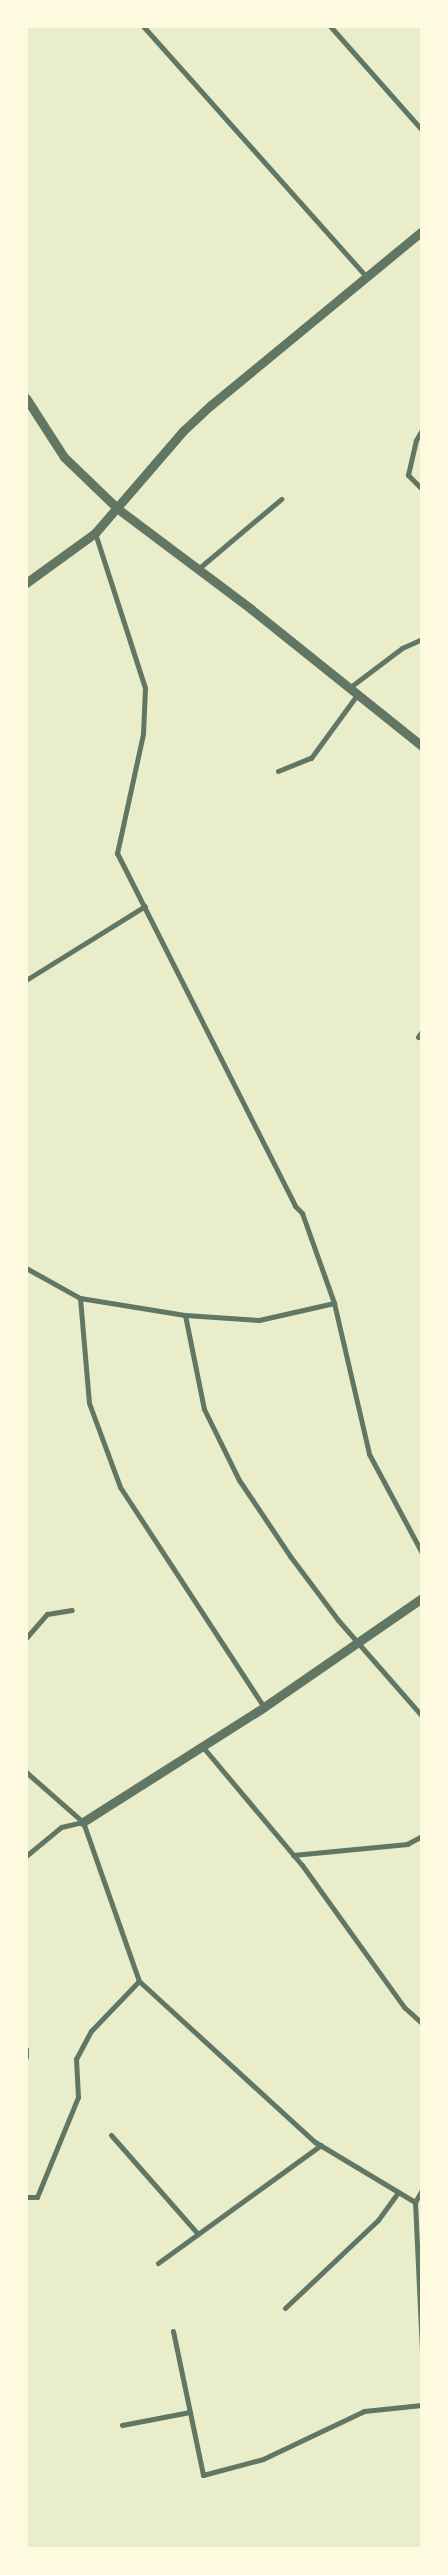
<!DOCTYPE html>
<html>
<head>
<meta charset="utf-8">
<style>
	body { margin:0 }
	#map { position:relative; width:448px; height:2575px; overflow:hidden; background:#e9edc9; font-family:"Source Sans 3",sans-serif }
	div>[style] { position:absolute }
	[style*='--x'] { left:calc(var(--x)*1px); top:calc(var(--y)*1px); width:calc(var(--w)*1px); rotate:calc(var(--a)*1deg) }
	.minor>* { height:5px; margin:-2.5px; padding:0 2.5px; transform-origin:2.5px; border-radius:2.5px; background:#617663 }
	.tertiary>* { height:9px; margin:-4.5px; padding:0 4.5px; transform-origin:4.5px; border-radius:4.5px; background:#617663 }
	span { translate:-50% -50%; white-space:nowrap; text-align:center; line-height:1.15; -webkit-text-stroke:4px #fefae0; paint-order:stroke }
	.frame { position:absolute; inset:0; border:28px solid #fefae0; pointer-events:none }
</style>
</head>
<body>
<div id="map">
	<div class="minor">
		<div style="--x:143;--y:26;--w:335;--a:48.3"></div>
		<div style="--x:330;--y:26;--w:139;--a:48.5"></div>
		<div style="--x:422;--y:430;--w:12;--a:121"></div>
		<div style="--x:416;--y:440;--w:36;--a:103"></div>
		<div style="--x:408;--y:475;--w:20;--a:45"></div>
		<div style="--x:95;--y:533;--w:163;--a:72.1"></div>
		<div style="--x:145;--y:688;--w:46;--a:92.5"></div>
		<div style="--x:143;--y:734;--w:122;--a:102.3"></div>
		<div style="--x:117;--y:853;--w:395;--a:63.2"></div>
		<div style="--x:295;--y:1206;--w:10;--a:45"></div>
		<div style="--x:302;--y:1213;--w:96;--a:70.4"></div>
		<div style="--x:334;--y:1303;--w:155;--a:76.9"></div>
		<div style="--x:369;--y:1454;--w:112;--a:61.8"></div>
		<div style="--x:198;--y:569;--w:109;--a:-40.1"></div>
		<div style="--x:349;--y:688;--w:66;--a:-37"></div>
		<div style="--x:402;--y:648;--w:22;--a:-24"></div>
		<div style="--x:278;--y:771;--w:35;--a:-22"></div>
		<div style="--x:311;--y:758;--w:78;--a:-53.9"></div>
		<div style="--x:26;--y:980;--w:140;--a:-31.9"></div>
		<div style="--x:418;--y:1037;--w:7;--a:-56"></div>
		<div style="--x:26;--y:1268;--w:62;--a:29.1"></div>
		<div style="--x:80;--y:1298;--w:106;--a:9.2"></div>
		<div style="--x:185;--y:1315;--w:74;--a:3.9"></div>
		<div style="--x:259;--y:1320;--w:77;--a:-12.8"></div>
		<div style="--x:80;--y:1298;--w:105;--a:85.1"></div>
		<div style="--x:89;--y:1403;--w:90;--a:69.7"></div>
		<div style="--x:120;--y:1487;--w:263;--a:56.8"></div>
		<div style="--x:185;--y:1315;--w:96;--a:78.6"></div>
		<div style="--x:204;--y:1409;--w:79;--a:63.8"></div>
		<div style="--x:239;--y:1480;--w:92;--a:56.1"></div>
		<div style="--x:290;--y:1556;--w:80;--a:53.1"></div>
		<div style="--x:338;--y:1620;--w:128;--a:48.8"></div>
		<div style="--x:26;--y:1638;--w:32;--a:-49"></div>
		<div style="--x:47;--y:1614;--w:25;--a:-9"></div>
		<div style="--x:202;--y:1746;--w:155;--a:50"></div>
		<div style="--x:302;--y:1865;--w:175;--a:54.3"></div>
		<div style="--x:404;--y:2007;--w:24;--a:42"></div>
		<div style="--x:26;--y:1772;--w:76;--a:41.3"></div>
		<div style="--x:83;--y:1822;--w:169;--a:70.6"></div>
		<div style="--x:139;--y:1981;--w:239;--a:42.5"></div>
		<div style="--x:315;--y:2142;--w:117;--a:31"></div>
		<div style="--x:415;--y:2202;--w:149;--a:87.3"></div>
		<div style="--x:293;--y:1855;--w:115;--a:-5.5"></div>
		<div style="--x:407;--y:1844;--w:17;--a:-28"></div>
		<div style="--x:26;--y:1856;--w:45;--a:-39.6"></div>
		<div style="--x:61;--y:1827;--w:23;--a:-13"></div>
		<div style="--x:26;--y:2049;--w:8;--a:90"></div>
		<div style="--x:111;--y:2135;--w:132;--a:48.7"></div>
		<div style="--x:26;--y:2197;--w:11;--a:0"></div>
		<div style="--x:37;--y:2197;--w:108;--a:-67.7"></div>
		<div style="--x:78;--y:2097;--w:38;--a:-93"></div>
		<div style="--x:76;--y:2059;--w:32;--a:-62"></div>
		<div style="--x:91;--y:2031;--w:69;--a:-46.2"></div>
		<div style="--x:415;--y:2202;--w:14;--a:-60"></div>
		<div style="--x:158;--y:2263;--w:201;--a:-35.9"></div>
		<div style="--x:285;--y:2308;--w:128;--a:-43.4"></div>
		<div style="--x:378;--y:2220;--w:34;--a:-54"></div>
		<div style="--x:173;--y:2331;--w:147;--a:78.2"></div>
		<div style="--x:203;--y:2475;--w:62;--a:-14.9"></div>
		<div style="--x:263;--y:2459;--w:112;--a:-25.4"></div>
		<div style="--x:364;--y:2411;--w:58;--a:-5.9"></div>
		<div style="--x:122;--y:2425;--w:69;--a:-10.8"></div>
	</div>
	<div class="tertiary">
		<div style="--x:26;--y:398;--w:70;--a:57.2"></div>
		<div style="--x:64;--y:457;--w:75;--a:43.9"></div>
		<div style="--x:118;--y:509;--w:166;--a:36.9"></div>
		<div style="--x:251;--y:609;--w:219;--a:38.7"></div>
		<div style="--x:26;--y:583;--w:85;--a:-35.9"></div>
		<div style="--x:95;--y:533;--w:136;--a:-49.2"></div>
		<div style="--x:184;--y:430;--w:37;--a:-43"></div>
		<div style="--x:211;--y:405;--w:273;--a:-39.5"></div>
		<div style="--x:83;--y:1822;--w:214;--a:-32.4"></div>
		<div style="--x:264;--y:1707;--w:192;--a:-34.6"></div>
	</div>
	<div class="frame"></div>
</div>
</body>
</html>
